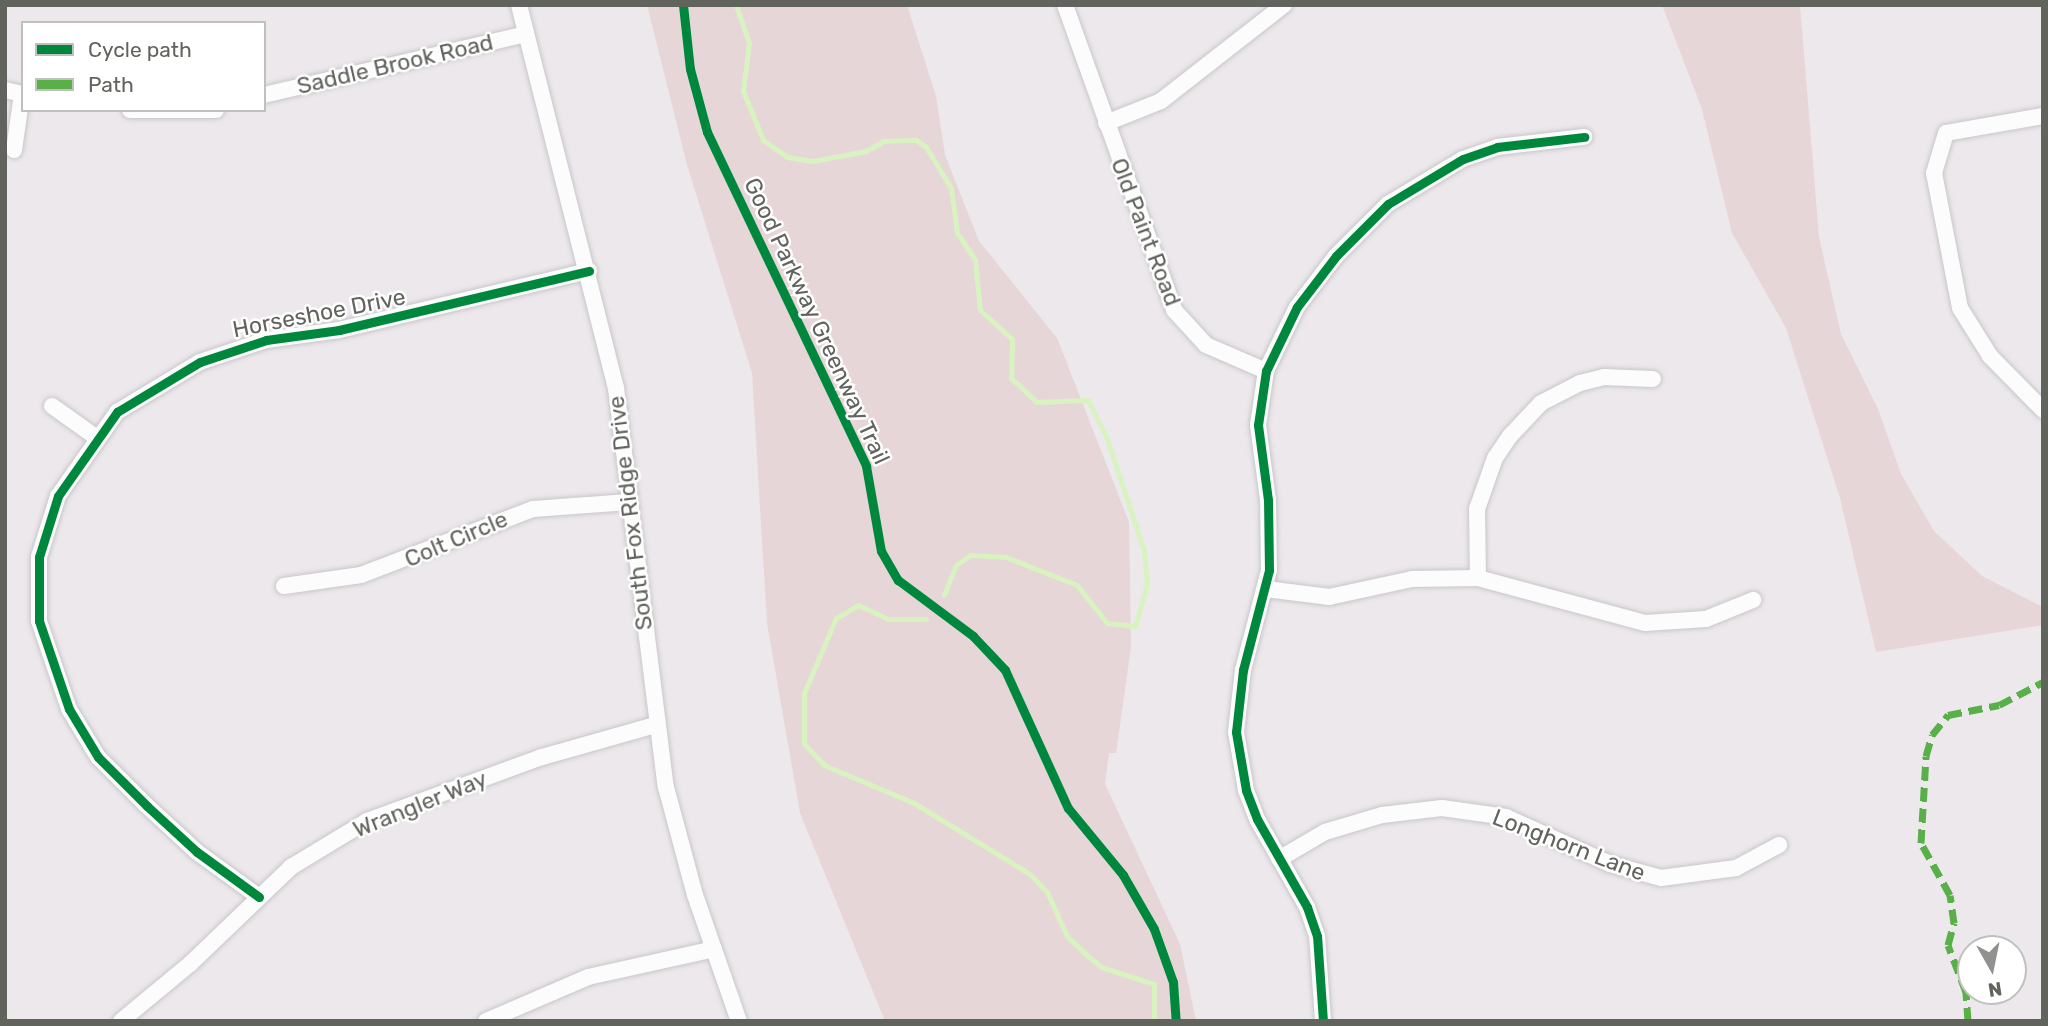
<!DOCTYPE html>
<html>
<head>
<meta charset="utf-8">
<style>
	body { margin:0 }
	#map { position:relative; width:2048px; height:1026px; overflow:hidden; background:#ece8ec; font-family:Rubik,sans-serif }
	div>[style] { position:absolute }
	[style*='--x'] { left:calc(var(--x)*1px); top:calc(var(--y)*1px); width:calc(var(--w)*1px); rotate:calc(var(--a)*1deg) }
	.green>* { inset:0; background:#e7d6d7 }
	.stream>* { height:5px; margin:-2.5px; padding:0 2.5px; transform-origin:2.5px; border-radius:2.5px; background:#d8f2c0 }
	.roads { filter:drop-shadow(0 0 2px #c9c7c9) drop-shadow(0 0 2px #c9c7c9) }
	.minor>* { height:16px; margin:-8px; padding:0 8px; transform-origin:8px; border-radius:8px; background:#fcfcfc }
	.quiet>* { height:7px; margin-top:-3.5px; transform-origin:0; background:repeating-linear-gradient(90deg,#59b049 0 14px,transparent 0 21px) }
	.cycleway>* { height:9px; margin:-4.5px; padding:0 4.5px; transform-origin:4.5px; border-radius:4.5px; background:#00873e }
	span { translate:-50% -50%; white-space:nowrap; text-align:center; line-height:1.15; -webkit-text-stroke:5px #fff; paint-order:stroke }
	.street-label { font-size:23px; color:#60645d }
	.frame { position:absolute; inset:0; border:7px solid #60645d; pointer-events:none }
	.legend { position:absolute; left:21px; top:21px; width:245px; height:91px; box-sizing:border-box; background:#fff; border:2px solid #bfc1be; margin:0; padding:9px 12px; list-style:none; font-size:21px; color:#60645d }
	.legend li { display:flex; align-items:center; gap:14px; height:35px }
	.legend b { width:35px; border:2px solid #bfc1be }
	.north { position:absolute; left:1957px; top:935px; width:70px; height:70px; box-sizing:border-box; background:#fff; border:2px solid #bfc1be; border-radius:50%; rotate:171deg; font-size:19px; font-weight:700; line-height:28px; text-align:center; color:#60645d }
	.north::after { content:''; display:block; margin:auto; width:24px; height:32px; background:#91928f; clip-path:polygon(50% 0,100% 100%,50% 72%,0 100%) }
</style>
</head>
<body>
<div id="map">
	<div class="green">
		<div style="clip-path:polygon(647px 5px,907px 5px,936px 96px,945px 155px,979px 241px,1057px 338px,1129px 522px,1131px 647px,1116px 753px,1109px 753px,1105px 784px,1180px 944px,1196px 1021px,885px 1021px,800px 813px,767px 623px,752px 373px,687px 165px)"></div>
		<div style="clip-path:polygon(1662px 5px,1800px 5px,1819px 237px,1841px 334px,1878px 409px,1901px 474px,1934px 531px,1982px 576px,2043px 607px,2043px 625px,1876px 652px,1840px 498px,1786px 328px,1732px 233px,1702px 109px)"></div>
	</div>
	<div class="stream">
		<div style="--x:736;--y:5;--w:40;--a:71.1"></div>
		<div style="--x:749;--y:43;--w:48;--a:97.1"></div>
		<div style="--x:743;--y:91;--w:53;--a:67.8"></div>
		<div style="--x:763;--y:140;--w:29;--a:35"></div>
		<div style="--x:787;--y:157;--w:26;--a:9"></div>
		<div style="--x:813;--y:161;--w:54;--a:-10.7"></div>
		<div style="--x:866;--y:151;--w:20;--a:-30"></div>
		<div style="--x:883;--y:141;--w:33;--a:-2"></div>
		<div style="--x:916;--y:140;--w:12;--a:35"></div>
		<div style="--x:926;--y:147;--w:48;--a:58.6"></div>
		<div style="--x:951;--y:188;--w:45;--a:82.4"></div>
		<div style="--x:957;--y:233;--w:32;--a:56"></div>
		<div style="--x:975;--y:260;--w:50;--a:84.3"></div>
		<div style="--x:980;--y:310;--w:43;--a:42.2"></div>
		<div style="--x:1012;--y:339;--w:39;--a:91"></div>
		<div style="--x:1011;--y:378;--w:35;--a:43"></div>
		<div style="--x:1037;--y:402;--w:51;--a:-2.2"></div>
		<div style="--x:1088;--y:400;--w:40;--a:63.4"></div>
		<div style="--x:1106;--y:436;--w:121;--a:71.7"></div>
		<div style="--x:1144;--y:551;--w:33;--a:85"></div>
		<div style="--x:1147;--y:584;--w:44;--a:105.9"></div>
		<div style="--x:1135;--y:626;--w:28;--a:-174"></div>
		<div style="--x:1107;--y:623;--w:48;--a:-128.3"></div>
		<div style="--x:1077;--y:585;--w:76;--a:-158.5"></div>
		<div style="--x:1006;--y:557;--w:36;--a:-177"></div>
		<div style="--x:970;--y:555;--w:17;--a:144"></div>
		<div style="--x:956;--y:565;--w:32;--a:112"></div>
		<div style="--x:926;--y:619;--w:38;--a:180"></div>
		<div style="--x:888;--y:619;--w:33;--a:-155"></div>
		<div style="--x:858;--y:605;--w:26;--a:149"></div>
		<div style="--x:836;--y:618;--w:82;--a:113.1"></div>
		<div style="--x:804;--y:693;--w:51;--a:90"></div>
		<div style="--x:804;--y:744;--w:29;--a:46"></div>
		<div style="--x:824;--y:765;--w:98;--a:22.9"></div>
		<div style="--x:914;--y:803;--w:136;--a:31.5"></div>
		<div style="--x:1030;--y:874;--w:25;--a:47"></div>
		<div style="--x:1047;--y:892;--w:48;--a:65.6"></div>
		<div style="--x:1067;--y:936;--w:29;--a:44"></div>
		<div style="--x:1088;--y:956;--w:17;--a:40"></div>
		<div style="--x:1101;--y:967;--w:56;--a:17.8"></div>
		<div style="--x:1154;--y:984;--w:37;--a:90"></div>
	</div>
	<div class="roads">
		<div class="minor">
			<div style="--x:519;--y:5;--w:395;--a:75.8"></div>
			<div style="--x:616;--y:388;--w:402;--a:82.9"></div>
			<div style="--x:666;--y:787;--w:112;--a:75"></div>
			<div style="--x:695;--y:895;--w:133;--a:70.8"></div>
			<div style="--x:1065;--y:5;--w:324;--a:70.3"></div>
			<div style="--x:1174;--y:310;--w:47;--a:47.6"></div>
			<div style="--x:1206;--y:345;--w:65;--a:23.4"></div>
			<div style="--x:5;--y:90;--w:18;--a:13"></div>
			<div style="--x:264;--y:95;--w:269;--a:-13.1"></div>
			<div style="--x:130;--y:110;--w:86;--a:0"></div>
			<div style="--x:2043;--y:116;--w:98;--a:170.1"></div>
			<div style="--x:1946;--y:133;--w:42;--a:106.7"></div>
			<div style="--x:1934;--y:173;--w:137;--a:79.1"></div>
			<div style="--x:1960;--y:308;--w:57;--a:58"></div>
			<div style="--x:1990;--y:356;--w:76;--a:45.5"></div>
			<div style="--x:1106;--y:123;--w:59;--a:-21.8"></div>
			<div style="--x:1161;--y:101;--w:156;--a:-38"></div>
			<div style="--x:14;--y:150;--w:57;--a:-81.9"></div>
			<div style="--x:52;--y:406;--w:52;--a:35.5"></div>
			<div style="--x:1478;--y:578;--w:69;--a:-90.8"></div>
			<div style="--x:1477;--y:509;--w:54;--a:-70.6"></div>
			<div style="--x:1495;--y:458;--w:27;--a:-56"></div>
			<div style="--x:1510;--y:436;--w:45;--a:-46.8"></div>
			<div style="--x:1541;--y:403;--w:44;--a:-27.1"></div>
			<div style="--x:1580;--y:383;--w:25;--a:-14"></div>
			<div style="--x:1604;--y:377;--w:49;--a:2.3"></div>
			<div style="--x:284;--y:586;--w:78;--a:-8.1"></div>
			<div style="--x:361;--y:575;--w:184;--a:-21"></div>
			<div style="--x:533;--y:509;--w:96;--a:-4.2"></div>
			<div style="--x:1266;--y:589;--w:64;--a:7.2"></div>
			<div style="--x:1329;--y:597;--w:85;--a:-12.2"></div>
			<div style="--x:1412;--y:579;--w:66;--a:-0.9"></div>
			<div style="--x:1478;--y:578;--w:173;--a:15.1"></div>
			<div style="--x:1645;--y:623;--w:61;--a:-3.8"></div>
			<div style="--x:1706;--y:619;--w:51;--a:-22"></div>
			<div style="--x:1279;--y:859;--w:53;--a:-30.4"></div>
			<div style="--x:1325;--y:832;--w:59;--a:-16.6"></div>
			<div style="--x:1382;--y:815;--w:60;--a:-6.7"></div>
			<div style="--x:1442;--y:808;--w:65;--a:8"></div>
			<div style="--x:1506;--y:817;--w:114;--a:24.3"></div>
			<div style="--x:1610;--y:864;--w:53;--a:15.4"></div>
			<div style="--x:1661;--y:878;--w:76;--a:-7.6"></div>
			<div style="--x:1736;--y:868;--w:49;--a:-28.1"></div>
			<div style="--x:259;--y:897;--w:77;--a:-144"></div>
			<div style="--x:197;--y:852;--w:68;--a:-137.4"></div>
			<div style="--x:147;--y:806;--w:69;--a:-135"></div>
			<div style="--x:98;--y:757;--w:56;--a:-121.1"></div>
			<div style="--x:69;--y:709;--w:93;--a:-108.8"></div>
			<div style="--x:39;--y:621;--w:64;--a:-90"></div>
			<div style="--x:39;--y:557;--w:64;--a:-72.7"></div>
			<div style="--x:58;--y:496;--w:103;--a:-54.9"></div>
			<div style="--x:117;--y:412;--w:97;--a:-31.1"></div>
			<div style="--x:200;--y:362;--w:70;--a:-18.4"></div>
			<div style="--x:266;--y:340;--w:74;--a:-7.8"></div>
			<div style="--x:339;--y:330;--w:257;--a:-13.3"></div>
			<div style="--x:121;--y:1021;--w:89;--a:-39.6"></div>
			<div style="--x:190;--y:964;--w:140;--a:-43.8"></div>
			<div style="--x:291;--y:867;--w:89;--a:-31.2"></div>
			<div style="--x:367;--y:821;--w:186;--a:-20.1"></div>
			<div style="--x:542;--y:757;--w:117;--a:-15.8"></div>
			<div style="--x:486;--y:1021;--w:111;--a:-23.3"></div>
			<div style="--x:588;--y:977;--w:129;--a:-12.5"></div>
			<div style="--x:1323;--y:1021;--w:85;--a:-94"></div>
			<div style="--x:1317;--y:936;--w:31;--a:-109"></div>
			<div style="--x:1307;--y:907;--w:101;--a:-119.6"></div>
			<div style="--x:1257;--y:819;--w:31;--a:-111"></div>
			<div style="--x:1246;--y:790;--w:59;--a:-99.8"></div>
			<div style="--x:1236;--y:732;--w:62;--a:-83.6"></div>
			<div style="--x:1243;--y:670;--w:103;--a:-75.4"></div>
			<div style="--x:1269;--y:570;--w:70;--a:-90.8"></div>
			<div style="--x:1268;--y:500;--w:76;--a:-97.6"></div>
			<div style="--x:1258;--y:425;--w:55;--a:-81.6"></div>
			<div style="--x:1266;--y:371;--w:71;--a:-64.2"></div>
			<div style="--x:1297;--y:307;--w:64;--a:-52.6"></div>
			<div style="--x:1336;--y:256;--w:74;--a:-45"></div>
			<div style="--x:1388;--y:204;--w:87;--a:-31"></div>
			<div style="--x:1463;--y:159;--w:36;--a:-19"></div>
			<div style="--x:1497;--y:147;--w:88;--a:-6.6"></div>
		</div>
	</div>
	<div class="quiet">
		<div style="--x:1968;--y:1021;--w:29;--a:-94"></div>
		<div style="--x:1966;--y:992;--w:50;--a:-111"></div>
		<div style="--x:1948;--y:945;--w:23;--a:-75"></div>
		<div style="--x:1954;--y:923;--w:28;--a:-98"></div>
		<div style="--x:1950;--y:895;--w:60;--a:-119.1"></div>
		<div style="--x:1921;--y:843;--w:87;--a:-86.7"></div>
		<div style="--x:1926;--y:756;--w:22;--a:-74"></div>
		<div style="--x:1932;--y:735;--w:26;--a:-51"></div>
		<div style="--x:1948;--y:715;--w:52;--a:-11.1"></div>
		<div style="--x:1999;--y:705;--w:50;--a:-27.6"></div>
	</div>
	<div class="cycleway">
		<div style="--x:683;--y:5;--w:64;--a:83.8"></div>
		<div style="--x:690;--y:69;--w:65;--a:74.9"></div>
		<div style="--x:707;--y:132;--w:370;--a:64.5"></div>
		<div style="--x:866;--y:466;--w:86;--a:80"></div>
		<div style="--x:881;--y:551;--w:34;--a:60"></div>
		<div style="--x:898;--y:580;--w:94;--a:36.7"></div>
		<div style="--x:973;--y:636;--w:47;--a:46.7"></div>
		<div style="--x:1005;--y:670;--w:152;--a:65.5"></div>
		<div style="--x:1068;--y:808;--w:87;--a:50.6"></div>
		<div style="--x:1123;--y:875;--w:62;--a:60.1"></div>
		<div style="--x:1154;--y:929;--w:56;--a:70.3"></div>
		<div style="--x:1173;--y:982;--w:39;--a:86"></div>
		<div style="--x:259;--y:897;--w:77;--a:-144"></div>
		<div style="--x:197;--y:852;--w:68;--a:-137.4"></div>
		<div style="--x:147;--y:806;--w:69;--a:-135"></div>
		<div style="--x:98;--y:757;--w:56;--a:-121.1"></div>
		<div style="--x:69;--y:709;--w:93;--a:-108.8"></div>
		<div style="--x:39;--y:621;--w:64;--a:-90"></div>
		<div style="--x:39;--y:557;--w:64;--a:-72.7"></div>
		<div style="--x:58;--y:496;--w:103;--a:-54.9"></div>
		<div style="--x:117;--y:412;--w:97;--a:-31.1"></div>
		<div style="--x:200;--y:362;--w:70;--a:-18.4"></div>
		<div style="--x:266;--y:340;--w:74;--a:-7.8"></div>
		<div style="--x:339;--y:330;--w:257;--a:-13.3"></div>
		<div style="--x:1323;--y:1021;--w:85;--a:-94"></div>
		<div style="--x:1317;--y:936;--w:31;--a:-109"></div>
		<div style="--x:1307;--y:907;--w:101;--a:-119.6"></div>
		<div style="--x:1257;--y:819;--w:31;--a:-111"></div>
		<div style="--x:1246;--y:790;--w:59;--a:-99.8"></div>
		<div style="--x:1236;--y:732;--w:62;--a:-83.6"></div>
		<div style="--x:1243;--y:670;--w:103;--a:-75.4"></div>
		<div style="--x:1269;--y:570;--w:70;--a:-90.8"></div>
		<div style="--x:1268;--y:500;--w:76;--a:-97.6"></div>
		<div style="--x:1258;--y:425;--w:55;--a:-81.6"></div>
		<div style="--x:1266;--y:371;--w:71;--a:-64.2"></div>
		<div style="--x:1297;--y:307;--w:64;--a:-52.6"></div>
		<div style="--x:1336;--y:256;--w:74;--a:-45"></div>
		<div style="--x:1388;--y:204;--w:87;--a:-31"></div>
		<div style="--x:1463;--y:159;--w:36;--a:-19"></div>
		<div style="--x:1497;--y:147;--w:88;--a:-6.6"></div>
	</div>
	<div class="street-label">
		<span style="left:395px;top:64px;rotate:-13deg">Saddle Brook Road</span>
		<span style="left:1146px;top:232px;rotate:69deg">Old Paint Road</span>
		<span style="left:319px;top:313px;rotate:-11deg">Horseshoe Drive</span>
		<span style="left:817px;top:321px;rotate:65deg">Good Parkway Greenway Trail</span>
		<span style="left:630px;top:513px;rotate:-97deg">South Fox Ridge Drive</span>
		<span style="left:456px;top:539px;rotate:-23deg">Colt Circle</span>
		<span style="left:420px;top:804px;rotate:-22deg">Wrangler Way</span>
		<span style="left:1569px;top:845px;rotate:21deg">Longhorn Lane</span>
	</div>
	<div class="frame"></div>
	<ul class="legend">
	<li><b style="height:9px;background:#00873e"></b>Cycle path</li>
	<li><b style="height:9px;background:#59b049"></b>Path</li>
	</ul>
	<div class="north">N</div>
</div>
</body>
</html>
